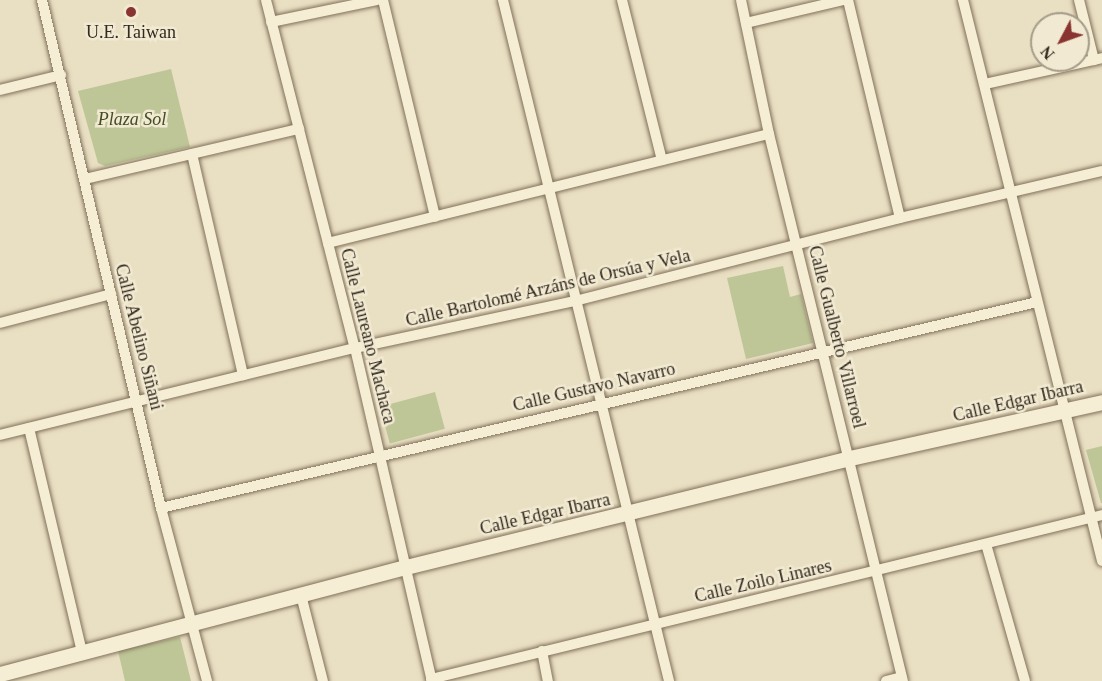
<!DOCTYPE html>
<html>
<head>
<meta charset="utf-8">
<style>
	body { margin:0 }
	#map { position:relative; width:1102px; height:681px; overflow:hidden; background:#e9dfc2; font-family:"Times New Roman",serif }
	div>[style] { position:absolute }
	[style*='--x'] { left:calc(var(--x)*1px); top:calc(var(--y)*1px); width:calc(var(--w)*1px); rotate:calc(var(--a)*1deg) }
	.green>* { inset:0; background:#bec697; transform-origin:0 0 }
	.roads { filter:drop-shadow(0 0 2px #81715b) drop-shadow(0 0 2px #81715b) }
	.minor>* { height:10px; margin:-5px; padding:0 5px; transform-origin:5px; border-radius:5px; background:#f5edd4 }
	.secondary>* { height:15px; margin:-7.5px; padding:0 7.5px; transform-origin:7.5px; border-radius:7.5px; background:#f5edd4 }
	.dots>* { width:16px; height:16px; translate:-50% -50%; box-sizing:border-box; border:3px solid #f1e9d1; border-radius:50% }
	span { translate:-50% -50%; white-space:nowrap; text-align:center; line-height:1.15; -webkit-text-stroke:5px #f1e9d1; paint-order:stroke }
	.poi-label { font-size:18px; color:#32291e }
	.park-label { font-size:18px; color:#414d26; font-style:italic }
	.street-label { font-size:18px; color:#32291e }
	.north { position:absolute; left:1030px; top:12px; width:60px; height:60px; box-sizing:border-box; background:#f1e9d1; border:2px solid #a59c89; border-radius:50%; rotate:229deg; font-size:16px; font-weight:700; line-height:24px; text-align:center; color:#32291e }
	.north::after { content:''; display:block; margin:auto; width:21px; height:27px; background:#8a3431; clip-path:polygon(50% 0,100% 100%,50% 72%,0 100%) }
</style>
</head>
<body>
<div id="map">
	<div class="green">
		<div style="clip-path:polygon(171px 69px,190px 147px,105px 166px,98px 163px,78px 91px)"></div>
		<div style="clip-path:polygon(783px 266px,790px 297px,801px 294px,813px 343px,746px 359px,727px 278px)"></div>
		<div style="left:435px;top:392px;width:38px;height:57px;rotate:75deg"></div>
		<div style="clip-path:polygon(1102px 446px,1102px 503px,1101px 503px,1086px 450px)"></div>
		<div style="clip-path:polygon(180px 637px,191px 681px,125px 681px,118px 651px)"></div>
	</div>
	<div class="roads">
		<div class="minor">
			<div style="--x:42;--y:0;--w:522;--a:76.82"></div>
			<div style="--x:161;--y:508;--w:179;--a:75.1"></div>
			<div style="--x:266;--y:0;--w:359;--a:75.7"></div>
			<div style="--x:355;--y:348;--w:342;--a:77"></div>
			<div style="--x:383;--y:0;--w:223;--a:76.5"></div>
			<div style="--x:503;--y:0;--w:701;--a:76.3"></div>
			<div style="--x:622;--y:0;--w:165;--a:76"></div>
			<div style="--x:741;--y:0;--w:137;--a:78.2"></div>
			<div style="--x:769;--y:134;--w:563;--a:76.24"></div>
			<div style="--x:848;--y:0;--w:224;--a:76.6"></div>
			<div style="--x:963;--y:0;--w:578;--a:76.08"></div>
			<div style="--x:1079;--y:0;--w:62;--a:76"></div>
			<div style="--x:271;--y:22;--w:108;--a:-11.7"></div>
			<div style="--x:746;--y:23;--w:100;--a:-13.3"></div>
			<div style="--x:985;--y:84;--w:120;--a:-12.5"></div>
			<div style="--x:0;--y:90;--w:63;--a:-13.8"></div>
			<div style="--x:192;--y:154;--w:227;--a:77"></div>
			<div style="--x:85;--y:179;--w:220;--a:-13.2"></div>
			<div style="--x:328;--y:243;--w:454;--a:-13.9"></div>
			<div style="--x:0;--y:323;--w:115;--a:-14.6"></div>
			<div style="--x:29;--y:428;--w:231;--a:76.7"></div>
			<div style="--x:0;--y:435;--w:366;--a:-13.8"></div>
			<div style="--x:355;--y:348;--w:225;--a:-12.1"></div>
			<div style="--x:575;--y:301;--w:335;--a:-14.3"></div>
			<div style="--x:900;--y:218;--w:207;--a:-13.1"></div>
			<div style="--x:161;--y:508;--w:900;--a:-13.23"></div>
			<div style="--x:986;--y:544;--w:142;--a:74.1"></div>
			<div style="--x:301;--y:595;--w:89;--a:75.7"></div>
			<div style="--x:542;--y:651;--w:31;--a:79"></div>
			<div style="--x:431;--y:679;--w:691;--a:-13.73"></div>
			<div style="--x:886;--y:681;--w:16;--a:-14"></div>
		</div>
		<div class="secondary">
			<div style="--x:0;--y:674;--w:420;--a:-14.8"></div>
			<div style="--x:406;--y:567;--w:457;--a:-13.8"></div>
			<div style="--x:850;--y:458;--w:258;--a:-12.5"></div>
		</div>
	</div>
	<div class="dots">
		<div style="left:131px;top:12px;background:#8a3431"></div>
	</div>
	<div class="poi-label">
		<span style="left:131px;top:32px">U.E. Taiwan</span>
	</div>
	<div class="park-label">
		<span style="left:132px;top:119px">Plaza Sol</span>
	</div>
	<div class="street-label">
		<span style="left:548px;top:288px;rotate:-13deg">Calle Bartolomé Arzáns de Orsúa y Vela</span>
		<span style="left:368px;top:336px;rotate:76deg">Calle Laureano Machaca</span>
		<span style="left:139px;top:337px;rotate:76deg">Calle Abelino Siñani</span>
		<span style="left:837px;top:337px;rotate:76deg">Calle Gualberto Villarroel</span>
		<span style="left:594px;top:387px;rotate:-13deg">Calle Gustavo Navarro</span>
		<span style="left:1018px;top:401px;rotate:-13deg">Calle Edgar Ibarra</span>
		<span style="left:545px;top:514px;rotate:-13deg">Calle Edgar Ibarra</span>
		<span style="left:763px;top:581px;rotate:-13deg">Calle Zoilo Linares</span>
	</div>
	<div class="north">N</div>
</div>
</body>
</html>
